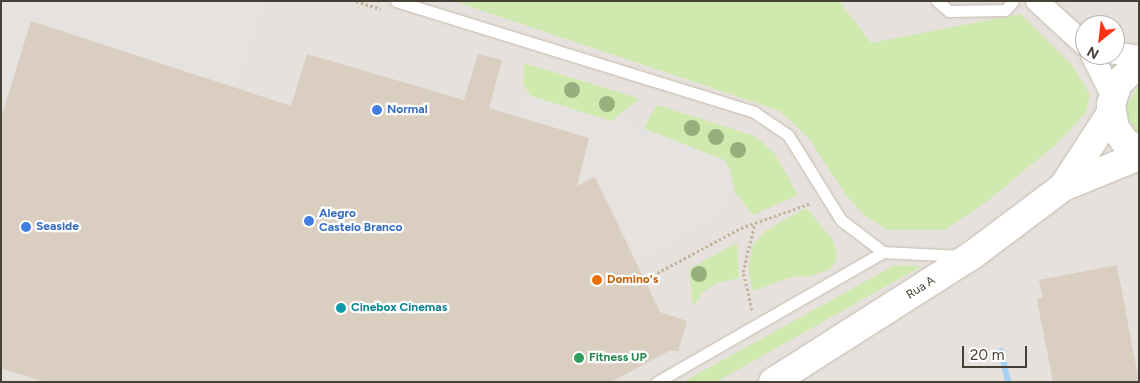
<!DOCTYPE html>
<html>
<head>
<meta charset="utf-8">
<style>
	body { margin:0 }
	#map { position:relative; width:1140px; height:383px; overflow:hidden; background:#f4f0e7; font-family:Figtree,sans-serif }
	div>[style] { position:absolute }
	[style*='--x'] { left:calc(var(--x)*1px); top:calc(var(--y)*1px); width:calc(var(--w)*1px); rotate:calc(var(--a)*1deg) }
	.industrial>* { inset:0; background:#e6e1dc }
	.green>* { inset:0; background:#d0e9af }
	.parking>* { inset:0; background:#e5e2df }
	.stream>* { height:6px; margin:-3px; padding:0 3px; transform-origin:3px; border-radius:3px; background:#a2d3f2 }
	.building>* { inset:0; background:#d9cebf }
	.path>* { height:3px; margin-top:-1.5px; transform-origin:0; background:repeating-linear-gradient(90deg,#c2b39a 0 2.5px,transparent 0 5px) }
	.roads { filter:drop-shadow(0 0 1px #c3baac) drop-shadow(0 0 1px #c3baac) }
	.service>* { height:11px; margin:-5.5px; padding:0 5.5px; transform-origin:5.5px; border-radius:5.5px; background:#fff }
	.minor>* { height:22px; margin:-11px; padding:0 11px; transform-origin:11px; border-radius:11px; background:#fff }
	.tertiary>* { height:28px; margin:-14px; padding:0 14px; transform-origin:14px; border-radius:14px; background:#fff }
	.trees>* { width:16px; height:16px; margin:-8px; border-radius:50%; background:#95b07d }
	.dots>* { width:14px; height:14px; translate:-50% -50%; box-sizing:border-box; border:2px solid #fff; border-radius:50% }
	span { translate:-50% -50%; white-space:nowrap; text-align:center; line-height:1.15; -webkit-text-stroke:4.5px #fff; paint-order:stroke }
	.shop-label { font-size:12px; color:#366cbe; font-weight:700 }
	.left { translate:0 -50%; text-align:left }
	.food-label { font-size:12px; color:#c56008; font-weight:700 }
	.street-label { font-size:12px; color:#474036 }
	.culture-label { font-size:12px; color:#0d838f; font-weight:700 }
	.leisure-label { font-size:12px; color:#27864d; font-weight:700 }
	.frame { position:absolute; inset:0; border:2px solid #474036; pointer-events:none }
	.north { position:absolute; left:1075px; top:15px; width:50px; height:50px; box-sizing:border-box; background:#fff; border:1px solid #b5b3af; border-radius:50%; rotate:209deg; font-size:14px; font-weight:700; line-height:20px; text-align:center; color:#474036 }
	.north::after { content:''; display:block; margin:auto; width:18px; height:22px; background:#ff3213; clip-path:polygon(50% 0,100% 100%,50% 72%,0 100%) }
	.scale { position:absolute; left:962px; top:346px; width:65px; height:22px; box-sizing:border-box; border:2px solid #474036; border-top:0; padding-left:6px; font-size:15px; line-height:18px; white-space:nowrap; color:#474036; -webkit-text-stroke:4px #fff; paint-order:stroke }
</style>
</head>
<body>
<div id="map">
	<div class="industrial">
		<div style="clip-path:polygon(evenodd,1px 1px,1139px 1px,1139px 382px,1px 382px,1px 1px,1085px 25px,1115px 25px,1115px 55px,1085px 55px,1085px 25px)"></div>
	</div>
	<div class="green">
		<div style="clip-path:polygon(454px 1px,839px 1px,871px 43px,1021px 14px,1071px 64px,1090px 95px,1086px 113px,1055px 145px,990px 199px,945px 230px,888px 230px,865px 216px,845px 194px,808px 137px,780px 111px)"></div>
		<div style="clip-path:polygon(524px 63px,634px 97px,639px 99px,611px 121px,531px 96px,523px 84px)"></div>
		<div style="clip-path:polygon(1139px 85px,1139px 135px,1128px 118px,1127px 106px)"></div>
		<div style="clip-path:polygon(657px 105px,755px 136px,775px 154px,798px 195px,753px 215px,734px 191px,730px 169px,724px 160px,643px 129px)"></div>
		<div style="clip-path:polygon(806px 208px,833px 240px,837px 254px,835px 263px,830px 269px,810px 276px,791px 277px,753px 291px,748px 269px,753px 245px,765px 231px)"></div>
		<div style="clip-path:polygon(737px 243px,739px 278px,716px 283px,702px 293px,693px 306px,689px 269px)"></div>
		<div style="clip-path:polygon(895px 265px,922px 266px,716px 382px,683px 382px)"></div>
	</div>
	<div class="parking">
		<div style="clip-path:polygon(1px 1px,263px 1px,236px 88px,31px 21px,3px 113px)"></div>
		<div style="clip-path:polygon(525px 94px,613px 123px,630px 123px,724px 160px,730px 169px,734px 191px,725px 211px,637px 263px,595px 177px,577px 186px,589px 138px,514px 115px)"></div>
	</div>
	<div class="stream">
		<div style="--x:1001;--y:351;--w:32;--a:77"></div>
	</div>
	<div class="building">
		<div style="clip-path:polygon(31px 21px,291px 106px,307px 54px,464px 100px,478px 54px,502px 60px,489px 108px,589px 138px,577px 186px,595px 177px,660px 312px,687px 321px,678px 351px,669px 351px,611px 382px,44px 382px,1px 368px,1px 118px)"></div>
		<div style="clip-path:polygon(1117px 265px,1139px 382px,1053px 382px,1037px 300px,1043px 297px,1039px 280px)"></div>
	</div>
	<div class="path">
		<div style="--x:356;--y:1;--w:26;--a:18"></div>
		<div style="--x:644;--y:280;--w:110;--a:-28.2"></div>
		<div style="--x:741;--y:228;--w:74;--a:-19.7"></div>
		<div style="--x:752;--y:310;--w:39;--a:-103"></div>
		<div style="--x:743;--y:272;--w:50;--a:-76.2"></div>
	</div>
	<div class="roads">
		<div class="service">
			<div style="--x:396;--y:1;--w:375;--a:17.2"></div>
			<div style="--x:754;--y:112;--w:41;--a:34.1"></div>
			<div style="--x:788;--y:135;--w:100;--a:58.1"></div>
			<div style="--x:841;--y:220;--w:53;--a:37.3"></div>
			<div style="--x:937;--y:1;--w:16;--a:40"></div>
			<div style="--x:949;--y:11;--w:56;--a:-1"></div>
			<div style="--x:1005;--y:10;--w:12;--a:-48"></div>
			<div style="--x:657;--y:382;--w:261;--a:-29.9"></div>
			<div style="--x:883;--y:252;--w:78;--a:2.9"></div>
		</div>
		<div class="minor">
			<div style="--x:1037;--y:1;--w:65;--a:42.5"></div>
			<div style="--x:1115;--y:53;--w:24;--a:9"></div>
			<div style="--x:1092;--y:55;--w:45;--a:63.4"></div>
		</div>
		<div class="tertiary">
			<div style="--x:1139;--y:64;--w:28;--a:138"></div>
			<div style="--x:1118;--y:83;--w:22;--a:108"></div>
			<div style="--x:1111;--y:104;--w:24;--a:81"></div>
			<div style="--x:1115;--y:128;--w:17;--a:54"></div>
			<div style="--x:1125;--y:142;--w:17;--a:33"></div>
			<div style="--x:1063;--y:187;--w:88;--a:-57"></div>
			<div style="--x:773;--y:382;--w:235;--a:-32.5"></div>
			<div style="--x:971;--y:256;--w:115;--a:-36.9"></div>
			<div style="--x:1063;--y:187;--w:82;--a:-22.2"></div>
		</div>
	</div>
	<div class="trees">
		<div style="left:572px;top:90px"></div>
		<div style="left:607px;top:104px"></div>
		<div style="left:692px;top:128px"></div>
		<div style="left:716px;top:137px"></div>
		<div style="left:738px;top:150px"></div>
		<div style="left:699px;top:274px"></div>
	</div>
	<div class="dots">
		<div style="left:377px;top:110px;background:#3f7fe0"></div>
		<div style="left:309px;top:221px;background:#3f7fe0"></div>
		<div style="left:26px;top:227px;background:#3f7fe0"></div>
		<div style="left:597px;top:280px;background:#e8710a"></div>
		<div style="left:341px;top:308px;background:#0f9aa8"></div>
		<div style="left:579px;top:358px;background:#2e9e5b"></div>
	</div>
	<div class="shop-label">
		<span class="left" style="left:387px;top:110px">Normal</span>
		<span class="left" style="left:319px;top:221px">Alegro<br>Castelo Branco</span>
		<span class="left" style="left:36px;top:227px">Seaside</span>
	</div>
	<div class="food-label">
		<span class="left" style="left:607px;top:280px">Domino's</span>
	</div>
	<div class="street-label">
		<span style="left:921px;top:288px;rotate:-33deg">Rua A</span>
	</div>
	<div class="culture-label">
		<span class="left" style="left:351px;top:308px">Cinebox Cinemas</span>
	</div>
	<div class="leisure-label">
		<span class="left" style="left:589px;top:358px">Fitness UP</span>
	</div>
	<div class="frame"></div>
	<div class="north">N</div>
	<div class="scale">20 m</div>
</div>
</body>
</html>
